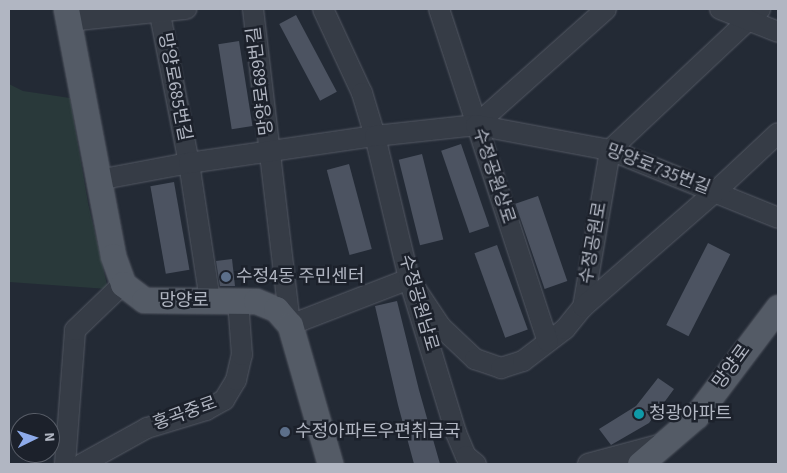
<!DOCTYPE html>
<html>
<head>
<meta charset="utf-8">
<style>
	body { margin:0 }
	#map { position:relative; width:787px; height:473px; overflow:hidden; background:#232a35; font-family:"Source Sans 3","Noto Sans KR",sans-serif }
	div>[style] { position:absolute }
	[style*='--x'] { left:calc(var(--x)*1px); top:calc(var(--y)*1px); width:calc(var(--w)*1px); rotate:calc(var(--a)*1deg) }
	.green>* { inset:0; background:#29393a }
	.building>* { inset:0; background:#4c5361; transform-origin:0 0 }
	.roads { filter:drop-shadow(0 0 1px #545964) drop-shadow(0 0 1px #545964) }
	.minor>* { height:20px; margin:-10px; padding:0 10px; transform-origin:10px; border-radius:10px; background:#363c46 }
	.major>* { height:25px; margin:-12.5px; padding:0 12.5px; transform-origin:12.5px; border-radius:12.5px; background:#545b66 }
	.dots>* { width:14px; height:14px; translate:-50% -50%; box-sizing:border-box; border:2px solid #1c212b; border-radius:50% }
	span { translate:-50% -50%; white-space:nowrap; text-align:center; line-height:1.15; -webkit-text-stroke:5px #1c212b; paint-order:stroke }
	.street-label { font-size:18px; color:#b1b6c2 }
	.poi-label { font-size:18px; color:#b1b6c2 }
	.left { translate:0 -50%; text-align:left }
	.frame { position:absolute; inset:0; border:10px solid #b1b6c2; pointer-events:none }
	.north { position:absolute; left:10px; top:413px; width:50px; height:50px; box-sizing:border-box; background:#1c212b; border:1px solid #585d67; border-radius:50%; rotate:86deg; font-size:14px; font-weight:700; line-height:20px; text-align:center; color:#b1b6c2 }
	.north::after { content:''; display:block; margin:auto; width:18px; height:22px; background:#8eabea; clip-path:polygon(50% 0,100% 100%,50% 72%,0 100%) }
</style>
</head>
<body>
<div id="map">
	<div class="green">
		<div style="clip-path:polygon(9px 84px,23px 91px,70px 98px,88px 203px,108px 289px,9px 282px)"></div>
	</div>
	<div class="building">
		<div style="left:296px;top:15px;width:87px;height:19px;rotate:62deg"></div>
		<div style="left:239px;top:41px;width:86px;height:21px;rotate:81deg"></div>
		<div style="left:461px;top:144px;width:87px;height:21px;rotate:71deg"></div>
		<div style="left:422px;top:154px;width:88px;height:24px;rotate:76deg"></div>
		<div style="left:349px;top:164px;width:88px;height:23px;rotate:75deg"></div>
		<div style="left:174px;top:182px;width:89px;height:24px;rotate:80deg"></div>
		<div style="left:538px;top:196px;width:90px;height:24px;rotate:71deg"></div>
		<div style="left:708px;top:243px;width:25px;height:92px;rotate:27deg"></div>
		<div style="left:497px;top:245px;width:90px;height:24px;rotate:70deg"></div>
		<div style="clip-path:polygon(232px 259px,235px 286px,220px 286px,216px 261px)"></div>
		<div style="clip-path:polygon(397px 301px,419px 390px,440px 464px,414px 464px,398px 405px,375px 306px)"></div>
		<div style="clip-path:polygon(658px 378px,674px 389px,649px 423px,611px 445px,599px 429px,636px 406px)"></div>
	</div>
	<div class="roads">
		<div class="minor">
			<div style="--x:159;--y:9;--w:157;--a:79"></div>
			<div style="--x:189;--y:163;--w:140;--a:81.3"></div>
			<div style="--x:253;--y:9;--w:318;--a:83.3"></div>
			<div style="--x:290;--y:325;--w:128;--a:-21.1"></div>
			<div style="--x:409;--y:279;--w:58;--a:56.3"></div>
			<div style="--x:441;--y:327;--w:47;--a:43.3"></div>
			<div style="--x:475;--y:359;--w:28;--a:19"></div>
			<div style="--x:501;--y:368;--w:23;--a:-18"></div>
			<div style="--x:523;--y:361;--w:53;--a:-37.3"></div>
			<div style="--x:565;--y:329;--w:28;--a:-51"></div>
			<div style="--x:583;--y:307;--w:159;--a:-80.2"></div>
			<div style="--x:610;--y:150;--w:206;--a:-43.2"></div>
			<div style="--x:323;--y:9;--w:93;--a:65.1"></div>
			<div style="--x:362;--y:93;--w:45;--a:73.2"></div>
			<div style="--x:375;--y:136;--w:147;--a:76.6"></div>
			<div style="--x:409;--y:279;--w:161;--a:73"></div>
			<div style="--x:456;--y:433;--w:25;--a:67"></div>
			<div style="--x:466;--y:456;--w:13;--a:39"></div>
			<div style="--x:439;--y:9;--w:350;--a:71.9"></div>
			<div style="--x:720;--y:9;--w:62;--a:21.6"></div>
			<div style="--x:69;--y:21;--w:118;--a:-5.9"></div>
			<div style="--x:476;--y:125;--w:174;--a:-41.7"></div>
			<div style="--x:98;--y:180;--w:93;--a:-10.6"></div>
			<div style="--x:189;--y:163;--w:188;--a:-8.3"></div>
			<div style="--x:375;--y:136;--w:102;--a:-6.2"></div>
			<div style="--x:476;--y:125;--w:136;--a:10.6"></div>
			<div style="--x:610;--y:150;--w:181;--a:22"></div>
			<div style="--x:583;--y:307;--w:175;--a:-41.1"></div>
			<div style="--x:715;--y:192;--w:86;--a:-43.1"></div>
			<div style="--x:65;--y:464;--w:134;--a:-85.7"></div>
			<div style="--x:75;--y:330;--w:66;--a:-43.8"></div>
			<div style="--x:82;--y:464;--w:74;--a:-29"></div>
			<div style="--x:147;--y:428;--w:62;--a:-17"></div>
			<div style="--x:206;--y:410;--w:21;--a:-29"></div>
			<div style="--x:224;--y:400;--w:23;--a:-59"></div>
			<div style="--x:236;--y:380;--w:26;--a:-77"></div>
			<div style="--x:242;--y:355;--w:54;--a:-94.2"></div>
			<div style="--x:588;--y:464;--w:77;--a:-15.1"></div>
		</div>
		<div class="major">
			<div style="--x:66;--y:9;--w:251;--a:79.2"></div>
			<div style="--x:113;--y:256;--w:30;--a:70"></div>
			<div style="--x:123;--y:284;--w:26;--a:37"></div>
			<div style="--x:144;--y:300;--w:112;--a:0.5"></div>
			<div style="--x:256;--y:301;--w:22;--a:22"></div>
			<div style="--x:276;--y:309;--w:21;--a:49"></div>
			<div style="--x:290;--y:325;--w:145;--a:73.9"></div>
			<div style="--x:640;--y:464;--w:74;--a:-40.6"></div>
			<div style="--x:696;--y:416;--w:136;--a:-53"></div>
		</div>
	</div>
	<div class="dots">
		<div style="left:226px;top:277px;background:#5c6f8a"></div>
		<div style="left:639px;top:414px;background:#0f9aa8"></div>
		<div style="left:285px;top:432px;background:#5c6f8a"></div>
	</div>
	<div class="street-label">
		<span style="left:261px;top:81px;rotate:-97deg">망양로689번길</span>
		<span style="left:174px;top:87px;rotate:79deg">망양로685번길</span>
		<span style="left:658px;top:170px;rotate:21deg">망양로735번길</span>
		<span style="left:493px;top:176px;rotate:72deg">수정공원상로</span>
		<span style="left:594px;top:243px;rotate:-80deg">수정공원로</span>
		<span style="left:184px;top:301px">망양로</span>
		<span style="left:418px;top:303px;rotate:74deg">수정공원남로</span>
		<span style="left:732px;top:367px;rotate:-54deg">망양로</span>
		<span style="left:185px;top:414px;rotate:-20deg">홍곡중로</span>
	</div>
	<div class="poi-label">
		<span class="left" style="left:236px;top:277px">수정4동 주민센터</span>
		<span class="left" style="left:649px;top:414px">청광아파트</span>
		<span class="left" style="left:295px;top:432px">수정아파트우편취급국</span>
	</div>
	<div class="frame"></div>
	<div class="north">N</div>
</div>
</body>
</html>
